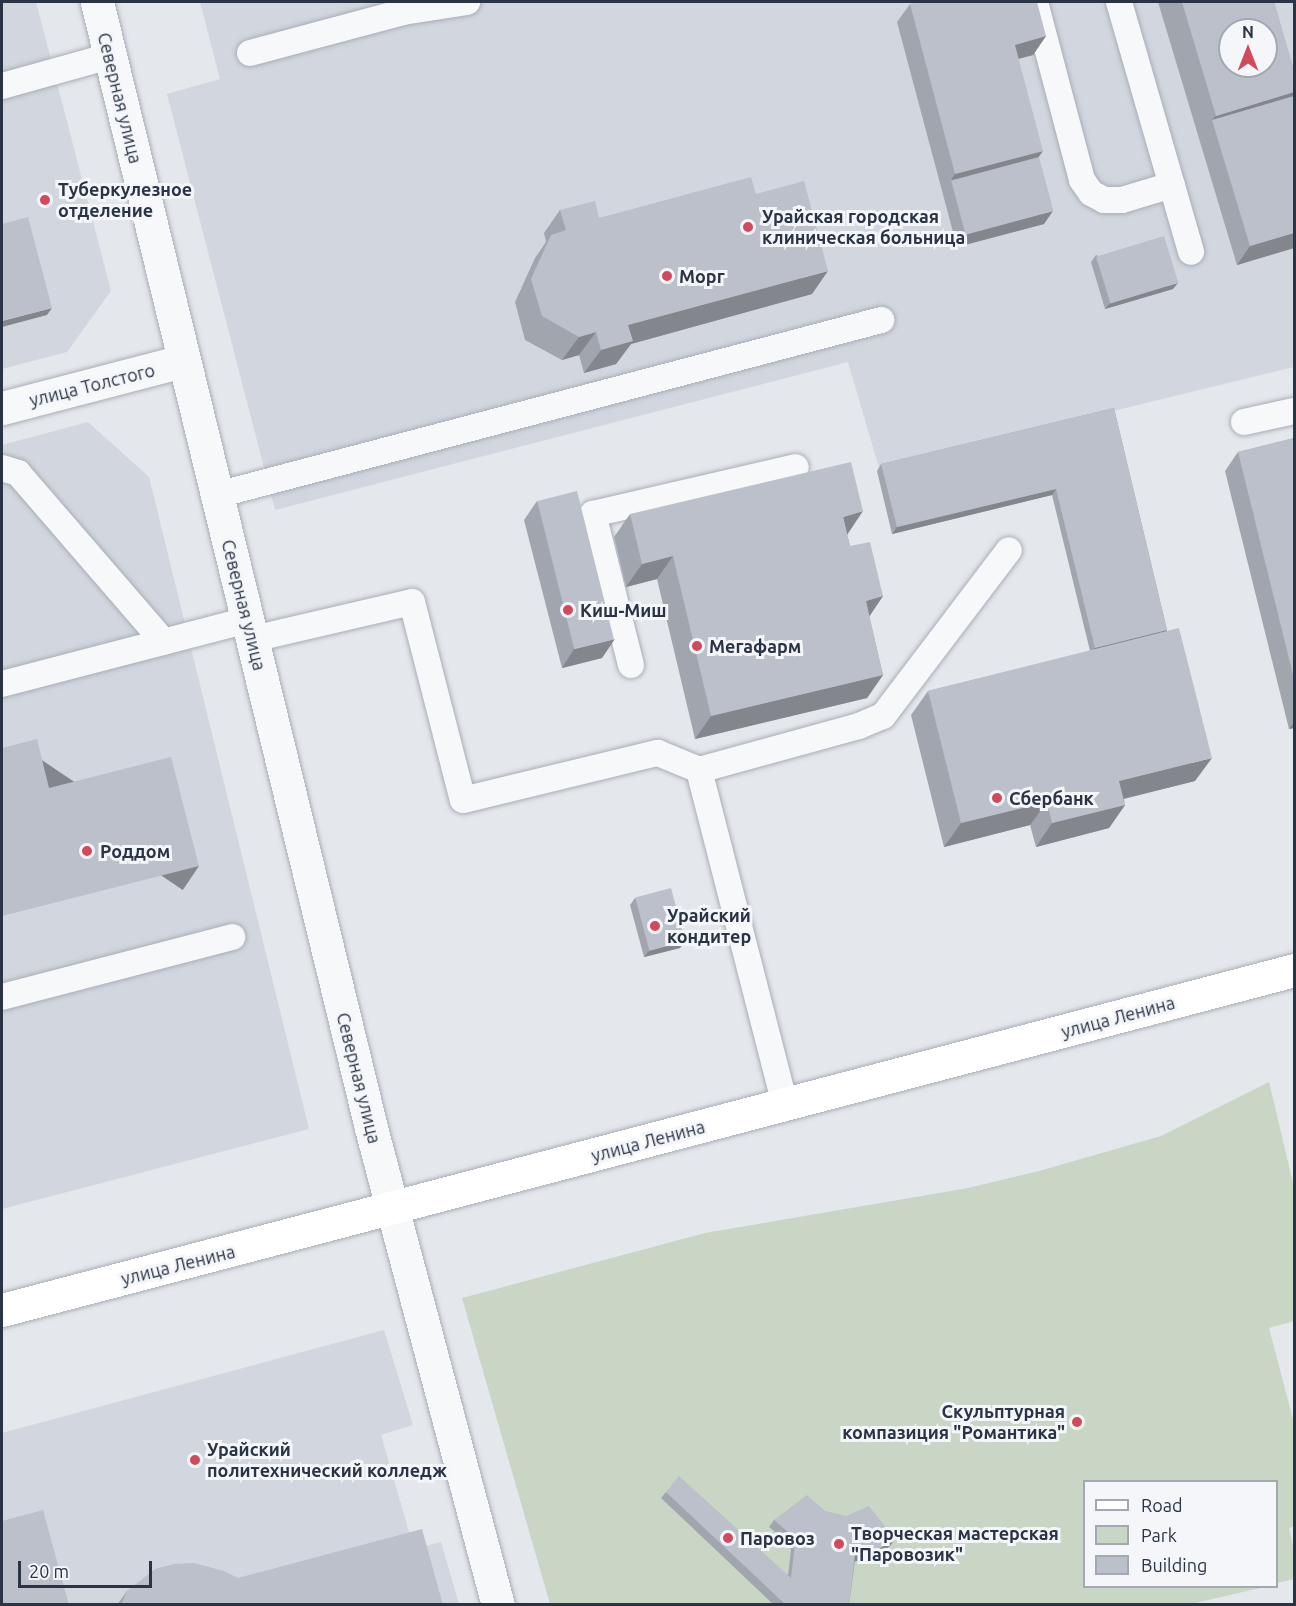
<!DOCTYPE html>
<html>
<head>
<meta charset="utf-8">
<style>
	body { margin:0 }
	#map { position:relative; width:1296px; height:1606px; overflow:hidden; background:#e4e7ec; font-family:Ubuntu,sans-serif }
	div>[style] { position:absolute }
	[style*='--x'] { left:calc(var(--x)*1px); top:calc(var(--y)*1px); width:calc(var(--w)*1px); rotate:calc(var(--a)*1deg) }
	.built>* { inset:0; background:#d2d6de }
	.green>* { inset:0; background:#c9d6c5 }
	.roads { filter:drop-shadow(0 0 2px #a9aeb7) drop-shadow(0 0 2px #a9aeb7) }
	.service>* { height:26px; margin:-13px; padding:0 13px; transform-origin:13px; border-radius:13px; background:#f7f8fa }
	.minor>* { height:33px; margin:-16.5px; padding:0 16.5px; transform-origin:16.5px; border-radius:16.5px; background:#f7f8fa }
	.secondary>* { height:33px; margin:-16.5px; padding:0 16.5px; transform-origin:16.5px; border-radius:16.5px; background:#fff }
	.wall>* { inset:0; background:#a1a5ae }
	.shaded-wall>* { inset:0; background:#83868d; transform-origin:0 0 }
	.building>* { inset:0; background:#bbc0ca; transform-origin:0 0 }
	.dots>* { width:16px; height:16px; translate:-50% -50%; box-sizing:border-box; border:3px solid #f4f6f9; border-radius:50% }
	span { translate:-50% -50%; white-space:nowrap; text-align:center; line-height:1.15; -webkit-text-stroke:6px #f4f6f9; paint-order:stroke }
	.street-label { font-size:18px; color:#2b3445 }
	.poi-label { font-size:18px; color:#2b3445; font-weight:700 }
	.left { translate:0 -50%; text-align:left }
	.right { translate:-100% -50%; text-align:right }
	.frame { position:absolute; inset:0; border:3px solid #2b3445; pointer-events:none }
	.legend { position:absolute; left:1083px; top:1480px; width:195px; height:108px; box-sizing:border-box; background:#f4f6f9; border:2px solid #a4a8b1; margin:0; padding:8px 10px; list-style:none; font-size:18px; color:#2b3445 }
	.legend li { display:flex; align-items:center; gap:12px; height:30px }
	.legend b { width:30px; border:2px solid #a4a8b1 }
	.north { position:absolute; left:1218px; top:18px; width:60px; height:60px; box-sizing:border-box; background:#f4f6f9; border:2px solid #a4a8b1; border-radius:50%; rotate:0deg; font-size:16px; font-weight:700; line-height:24px; text-align:center; color:#2b3445 }
	.north::after { content:''; display:block; margin:auto; width:21px; height:27px; background:#d1495b; clip-path:polygon(50% 0,100% 100%,50% 72%,0 100%) }
	.scale { position:absolute; left:18px; top:1561px; width:134px; height:27px; box-sizing:border-box; border:3px solid #2b3445; border-top:0; padding-left:8px; font-size:18px; line-height:21px; white-space:nowrap; color:#2b3445; -webkit-text-stroke:4px #f4f6f9; paint-order:stroke }
</style>
</head>
<body>
<div id="map">
	<div class="built">
		<div style="clip-path:polygon(2px 2px,36px 2px,111px 291px,67px 352px,2px 369px)"></div>
		<div style="clip-path:polygon(evenodd,200px 2px,1294px 2px,1294px 367px,879px 468px,848px 362px,275px 510px,167px 94px,220px 79px,200px 2px,1230px 30px,1266px 30px,1266px 66px,1230px 66px,1230px 30px)"></div>
		<div style="clip-path:polygon(88px 422px,149px 477px,309px 1129px,2px 1209px,2px 445px)"></div>
		<div style="clip-path:polygon(384px 1330px,413px 1425px,381px 1435px,414px 1549px,441px 1542px,459px 1604px,2px 1604px,2px 1433px)"></div>
	</div>
	<div class="green">
		<div style="clip-path:polygon(1269px 1082px,1294px 1187px,1294px 1321px,1269px 1328px,1294px 1423px,1294px 1526px,1289px 1528px,1294px 1551px,1294px 1579px,1277px 1583px,1276px 1482px,1084px 1482px,1084px 1586px,1264px 1587px,1191px 1604px,550px 1604px,462px 1298px,705px 1233px,968px 1188px,1039px 1171px,1161px 1136px)"></div>
	</div>
	<div class="roads">
		<div class="service">
			<div style="--x:1035;--y:2;--w:184;--a:75.2"></div>
			<div style="--x:1082;--y:180;--w:16;--a:55"></div>
			<div style="--x:1091;--y:193;--w:15;--a:28"></div>
			<div style="--x:1104;--y:200;--w:18;--a:0"></div>
			<div style="--x:1122;--y:200;--w:52;--a:-16.7"></div>
			<div style="--x:1119;--y:2;--w:260;--a:73.9"></div>
			<div style="--x:250;--y:53;--w:158;--a:-15"></div>
			<div style="--x:403;--y:12;--w:65;--a:-8.9"></div>
			<div style="--x:2;--y:86;--w:112;--a:-15.5"></div>
			<div style="--x:1244;--y:422;--w:51;--a:-12.4"></div>
			<div style="--x:2;--y:468;--w:17;--a:17"></div>
			<div style="--x:18;--y:473;--w:223;--a:49.2"></div>
			<div style="--x:217;--y:495;--w:687;--a:-14.76"></div>
			<div style="--x:253;--y:639;--w:163;--a:-13.1"></div>
			<div style="--x:412;--y:602;--w:204;--a:75.6"></div>
			<div style="--x:463;--y:800;--w:201;--a:-13.6"></div>
			<div style="--x:658;--y:753;--w:44;--a:22.5"></div>
			<div style="--x:631;--y:665;--w:156;--a:-104.1"></div>
			<div style="--x:593;--y:514;--w:208;--a:-13"></div>
			<div style="--x:2;--y:684;--w:254;--a:-14.6"></div>
			<div style="--x:2;--y:997;--w:238;--a:-14.6"></div>
			<div style="--x:785;--y:1105;--w:346;--a:-104.4"></div>
			<div style="--x:699;--y:770;--w:166;--a:-15.4"></div>
			<div style="--x:859;--y:726;--w:26;--a:-23"></div>
			<div style="--x:883;--y:716;--w:208;--a:-52.8"></div>
		</div>
		<div class="minor">
			<div style="--x:97;--y:2;--w:1159;--a:76.32"></div>
			<div style="--x:371;--y:1128;--w:493;--a:75.1"></div>
			<div style="--x:2;--y:408;--w:187;--a:-14.6"></div>
		</div>
		<div class="secondary">
			<div style="--x:2;--y:1310;--w:1336;--a:-14.74"></div>
		</div>
	</div>
	<div class="wall">
		<div style="clip-path:polygon(1158px 2px,1274px 2px,1294px 71px,1294px 248px,1237px 265px)"></div>
		<div style="clip-path:polygon(910px 4px,1046px 36px,1033px 55px,1018px 59px,1039px 157px,1044px 224px,957px 247px,897px 22px)"></div>
		<div style="clip-path:polygon(756px 194px,812px 294px,631px 344px,616px 364px,584px 373px,579px 355px,562px 360px,525px 340px,515px 302px,535px 258px,546px 242px,544px 233px,560px 210px,599px 218px)"></div>
		<div style="clip-path:polygon(1096px 255px,1173px 289px,1105px 309px,1091px 262px)"></div>
		<div style="clip-path:polygon(1114px 408px,1167px 630px,1167px 631px,1195px 781px,1124px 799px,1125px 805px,1109px 828px,1036px 847px,1030px 825px,944px 847px,911px 715px,928px 691px,1090px 651px,1052px 495px,892px 534px,877px 471px,881px 464px)"></div>
		<div style="clip-path:polygon(1294px 438px,1294px 728px,1289px 729px,1225px 471px,1238px 452px)"></div>
		<div style="clip-path:polygon(537px 501px,602px 658px,562px 668px,524px 520px)"></div>
		<div style="clip-path:polygon(630px 514px,847px 534px,850px 546px,883px 596px,869px 616px,883px 675px,867px 698px,695px 739px,657px 579px,626px 587px,614px 537px)"></div>
		<div style="clip-path:polygon(635px 898px,685px 941px,680px 948px,644px 957px,630px 905px)"></div>
		<div style="clip-path:polygon(666px 1492px,788px 1575px,791px 1550px,789px 1543px,769px 1527px,774px 1520px,825px 1511px,890px 1546px,870px 1559px,855px 1561px,849px 1605px,774px 1605px,661px 1498px)"></div>
		<div style="clip-path:polygon(238px 1578px,443px 1605px,117px 1605px,127px 1591px)"></div>
	</div>
	<div class="shaded-wall">
		<div style="clip-path:polygon(1046px 36px,1033px 55px,1002px 63px,1015px 45px)"></div>
		<div style="clip-path:polygon(1294px 92px,1294px 98px,1212px 120px,1216px 116px)"></div>
		<div style="clip-path:polygon(1043px 151px,1030px 169px,951px 180px,955px 174px)"></div>
		<div style="clip-path:polygon(1053px 211px,1044px 224px,957px 247px,966px 234px)"></div>
		<div style="clip-path:polygon(1294px 233px,1294px 248px,1237px 265px,1250px 246px)"></div>
		<div style="clip-path:polygon(828px 271px,812px 294px,631px 344px,616px 364px,584px 373px,601px 350px,628px 325px)"></div>
		<div style="clip-path:polygon(1178px 283px,1173px 289px,1105px 309px,1110px 303px)"></div>
		<div style="clip-path:polygon(52px 308px,47px 315px,2px 327px,2px 321px)"></div>
		<div style="clip-path:polygon(596px 332px,579px 355px,562px 360px,579px 337px)"></div>
		<div style="clip-path:polygon(1056px 489px,1052px 495px,892px 534px,897px 527px)"></div>
		<div style="clip-path:polygon(863px 511px,847px 535px,843px 517px)"></div>
		<div style="clip-path:polygon(673px 556px,657px 579px,626px 587px,642px 564px)"></div>
		<div style="clip-path:polygon(883px 596px,867px 620px,866px 601px)"></div>
		<div style="clip-path:polygon(1167px 630px,1163px 637px,1090px 655px,1095px 648px)"></div>
		<div style="clip-path:polygon(615px 639px,602px 658px,562px 668px,574px 649px)"></div>
		<div style="clip-path:polygon(883px 675px,867px 698px,695px 739px,711px 716px)"></div>
		<div style="clip-path:polygon(1294px 722px,1294px 728px,1289px 729px)"></div>
		<div style="clip-path:polygon(1212px 758px,1195px 781px,1102px 804px,1119px 781px)"></div>
		<div style="clip-path:polygon(1047px 802px,1030px 825px,944px 847px,961px 823px)"></div>
		<div style="clip-path:polygon(1125px 805px,1109px 828px,1036px 847px,1052px 823px)"></div>
		<div style="left:199px;top:866px;width:29px;height:203px;rotate:124deg"></div>
		<div style="clip-path:polygon(685px 941px,680px 948px,644px 957px,649px 951px)"></div>
		<div style="clip-path:polygon(895px 1539px,890px 1546px,870px 1559px,851px 1562px,855px 1555px)"></div>
	</div>
	<div class="building">
		<div style="clip-path:polygon(918px 2px,1037px 2px,1046px 36px,1015px 45px,1043px 151px,955px 174px,910px 4px)"></div>
		<div style="clip-path:polygon(evenodd,1182px 2px,1274px 2px,1294px 71px,1294px 92px,1216px 116px,1182px 2px,1230px 30px,1266px 30px,1266px 66px,1230px 66px,1230px 30px)"></div>
		<div style="clip-path:polygon(1294px 96px,1294px 233px,1250px 246px,1212px 120px)"></div>
		<div style="left:1039px;top:157px;width:56px;height:91px;rotate:75deg"></div>
		<div style="clip-path:polygon(751px 177px,756px 194px,804px 181px,828px 271px,628px 325px,633px 341px,601px 350px,596px 332px,579px 337px,542px 316px,531px 279px,551px 235px,566px 230px,560px 210px,595px 201px,599px 218px)"></div>
		<div style="clip-path:polygon(28px 217px,52px 308px,2px 321px,2px 224px)"></div>
		<div style="left:1164px;top:236px;width:49px;height:71px;rotate:73deg"></div>
		<div style="clip-path:polygon(1114px 408px,1167px 630px,1095px 648px,1056px 489px,897px 527px,881px 464px)"></div>
		<div style="clip-path:polygon(1294px 438px,1294px 679px,1238px 452px)"></div>
		<div style="clip-path:polygon(851px 462px,863px 511px,843px 517px,850px 546px,870px 542px,883px 596px,866px 601px,883px 675px,711px 716px,673px 556px,642px 564px,630px 514px)"></div>
		<div style="left:577px;top:491px;width:153px;height:41px;rotate:76deg"></div>
		<div style="clip-path:polygon(1179px 628px,1212px 758px,1119px 781px,1125px 805px,1052px 823px,1047px 802px,961px 823px,928px 691px)"></div>
		<div style="clip-path:polygon(37px 739px,49px 788px,171px 757px,199px 866px,2px 916px,2px 748px)"></div>
		<div style="left:671px;top:888px;width:55px;height:37px;rotate:75deg"></div>
		<div style="clip-path:polygon(679px 1476px,791px 1578px,795px 1543px,793px 1536px,774px 1520px,807px 1495px,825px 1511px,846px 1516px,869px 1506px,895px 1539px,874px 1552px,855px 1555px,849px 1605px,786px 1605px,666px 1492px)"></div>
		<div style="clip-path:polygon(43px 1510px,69px 1605px,2px 1605px,2px 1521px)"></div>
		<div style="clip-path:polygon(422px 1529px,443px 1605px,121px 1605px,127px 1591px,155px 1569px,174px 1564px,194px 1563px,224px 1571px,238px 1578px)"></div>
	</div>
	<div class="dots">
		<div style="left:45px;top:200px;background:#d1495b"></div>
		<div style="left:748px;top:227px;background:#d1495b"></div>
		<div style="left:667px;top:276px;background:#d1495b"></div>
		<div style="left:568px;top:610px;background:#d1495b"></div>
		<div style="left:697px;top:646px;background:#d1495b"></div>
		<div style="left:997px;top:798px;background:#d1495b"></div>
		<div style="left:87px;top:851px;background:#d1495b"></div>
		<div style="left:655px;top:926px;background:#d1495b"></div>
		<div style="left:1077px;top:1422px;background:#d1495b"></div>
		<div style="left:195px;top:1460px;background:#d1495b"></div>
		<div style="left:728px;top:1538px;background:#d1495b"></div>
		<div style="left:839px;top:1544px;background:#d1495b"></div>
	</div>
	<div class="street-label">
		<span style="left:120px;top:98px;rotate:76deg">Северная улица</span>
		<span style="left:92px;top:385px;rotate:-14deg">улица Толстого</span>
		<span style="left:244px;top:605px;rotate:76deg">Северная улица</span>
		<span style="left:1118px;top:1017px;rotate:-15deg">улица Ленина</span>
		<span style="left:359px;top:1078px;rotate:76deg">Северная улица</span>
		<span style="left:648px;top:1141px;rotate:-15deg">улица Ленина</span>
		<span style="left:178px;top:1265px;rotate:-14deg">улица Ленина</span>
	</div>
	<div class="poi-label">
		<span class="left" style="left:58px;top:200px">Туберкулезное<br>отделение</span>
		<span class="left" style="left:762px;top:227px">Урайская городская<br>клиническая больница</span>
		<span class="left" style="left:679px;top:276px">Морг</span>
		<span class="left" style="left:580px;top:610px">Киш-Миш</span>
		<span class="left" style="left:709px;top:646px">Мегафарм</span>
		<span class="left" style="left:1009px;top:798px">Сбербанк</span>
		<span class="left" style="left:100px;top:851px">Роддом</span>
		<span class="left" style="left:667px;top:926px">Урайский<br>кондитер</span>
		<span class="right" style="left:1065px;top:1422px">Скульптурная<br>компазиция "Романтика"</span>
		<span class="left" style="left:207px;top:1460px">Урайский<br>политехнический колледж</span>
		<span class="left" style="left:851px;top:1544px">Творческая мастерская<br>"Паровозик"</span>
		<span class="left" style="left:740px;top:1538px">Паровоз</span>
	</div>
	<div class="frame"></div>
	<ul class="legend">
	<li><b style="height:8px;background:#fff"></b>Road</li>
	<li><b style="height:16px;background:#c9d6c5"></b>Park</li>
	<li><b style="height:16px;background:#bbc0ca"></b>Building</li>
	</ul>
	<div class="north">N</div>
	<div class="scale">20 m</div>
</div>
</body>
</html>
